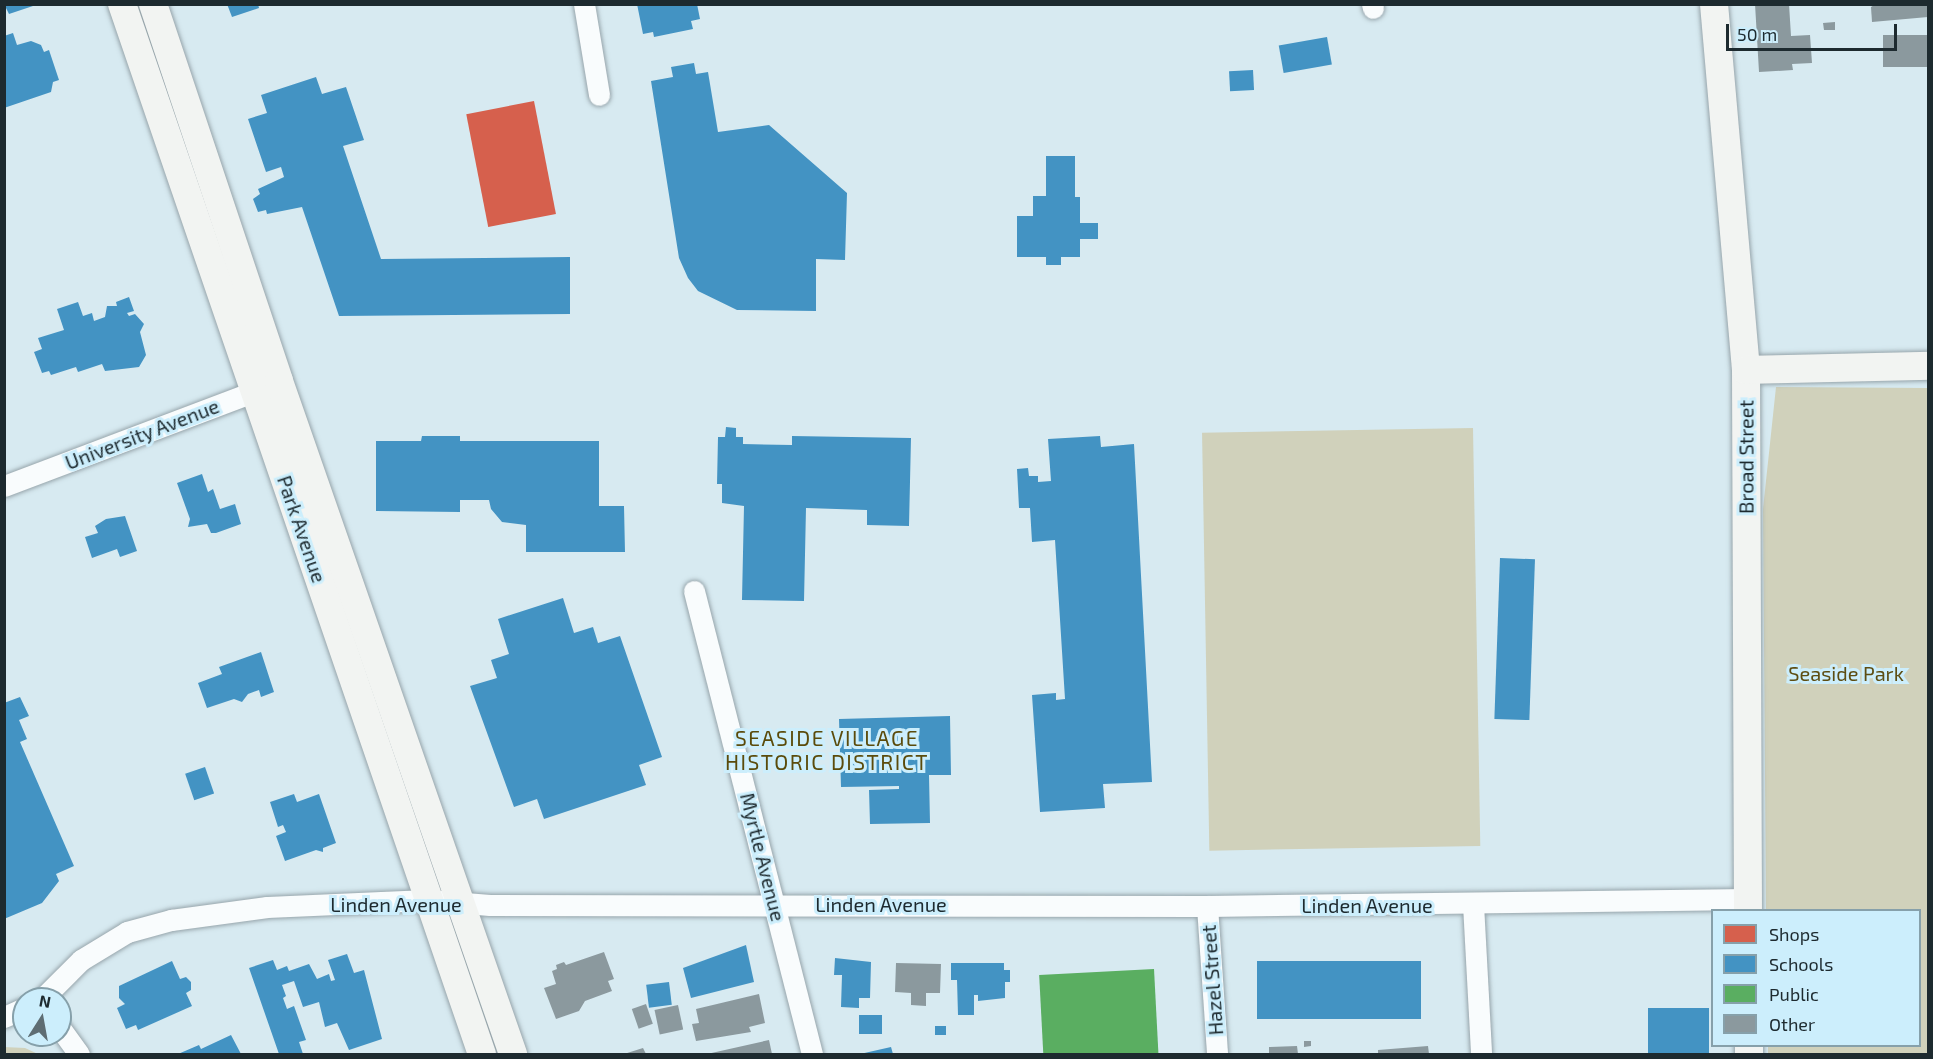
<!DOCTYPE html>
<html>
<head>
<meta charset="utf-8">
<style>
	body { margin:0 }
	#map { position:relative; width:1933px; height:1059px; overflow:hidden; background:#d7eaf1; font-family:"Exo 2",sans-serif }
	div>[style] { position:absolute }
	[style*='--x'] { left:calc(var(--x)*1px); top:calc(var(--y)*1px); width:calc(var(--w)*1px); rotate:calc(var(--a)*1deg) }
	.green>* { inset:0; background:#d0d1bb; transform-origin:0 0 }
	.shops>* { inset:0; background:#d6604d; transform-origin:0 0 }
	.schools>* { inset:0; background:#4393c3; transform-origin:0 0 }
	.public>* { inset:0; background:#5aae61; transform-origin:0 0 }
	.building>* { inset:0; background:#8b999e; transform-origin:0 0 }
	.roads { filter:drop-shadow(0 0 2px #97a5ab) drop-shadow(0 0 2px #97a5ab) }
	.street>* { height:21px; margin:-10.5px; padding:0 10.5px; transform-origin:10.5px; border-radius:10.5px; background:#f9fcfd }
	.secondary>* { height:28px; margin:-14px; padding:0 14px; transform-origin:14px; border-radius:14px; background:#f2f4f2 }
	span { translate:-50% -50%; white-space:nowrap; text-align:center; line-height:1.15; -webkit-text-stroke:6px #cceefc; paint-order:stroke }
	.street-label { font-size:20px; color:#1d2a2f }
	.park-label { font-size:20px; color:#5d4d12 }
	.neighbourhood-label { font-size:21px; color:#5b4b0b; letter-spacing:1.5px }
	.frame { position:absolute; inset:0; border:6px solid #1d2a2f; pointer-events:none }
	.legend { position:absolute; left:1711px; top:909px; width:210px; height:138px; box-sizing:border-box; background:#cceefc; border:2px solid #86a0aa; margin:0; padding:8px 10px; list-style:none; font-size:18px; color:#1d2a2f }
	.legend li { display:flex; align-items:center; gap:12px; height:30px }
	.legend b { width:30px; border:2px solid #86a0aa }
	.north { position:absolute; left:12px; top:987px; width:60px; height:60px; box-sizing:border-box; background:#cceefc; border:2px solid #86a0aa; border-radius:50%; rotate:11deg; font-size:16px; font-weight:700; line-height:24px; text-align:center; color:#1d2a2f }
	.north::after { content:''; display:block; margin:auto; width:21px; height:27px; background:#5e6d73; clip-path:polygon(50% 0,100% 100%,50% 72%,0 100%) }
	.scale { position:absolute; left:1726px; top:24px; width:171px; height:27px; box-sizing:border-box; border:3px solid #1d2a2f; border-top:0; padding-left:8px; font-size:18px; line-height:21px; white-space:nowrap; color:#1d2a2f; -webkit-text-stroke:4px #cceefc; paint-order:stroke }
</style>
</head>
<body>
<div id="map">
	<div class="green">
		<div style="clip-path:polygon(1776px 387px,1928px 388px,1928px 1054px,1768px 1054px,1768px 1046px,1920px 1046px,1920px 910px,1766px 910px,1763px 509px)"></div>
		<div style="left:1473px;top:428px;width:418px;height:271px;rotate:89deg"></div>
		<div style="clip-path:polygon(4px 1047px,25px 1048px,38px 1054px,5px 1054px)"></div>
	</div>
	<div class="shops">
		<div style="left:534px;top:101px;width:115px;height:69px;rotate:79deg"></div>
	</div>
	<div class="schools">
		<div style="clip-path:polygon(4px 4px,36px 4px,36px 5px,9px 14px)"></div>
		<div style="clip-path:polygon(227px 4px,258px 4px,259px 8px,232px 17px)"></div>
		<div style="clip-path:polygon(637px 4px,697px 4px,700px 19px,691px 21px,693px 29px,654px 37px,653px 32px,643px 34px)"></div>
		<div style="clip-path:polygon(13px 33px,17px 45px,31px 41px,41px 45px,44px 52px,49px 50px,59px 80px,53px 82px,51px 92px,4px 108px,4px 36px)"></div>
		<div style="left:1327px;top:37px;width:28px;height:49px;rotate:80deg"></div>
		<div style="clip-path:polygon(694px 63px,696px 74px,708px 72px,718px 132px,769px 125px,847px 193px,845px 260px,816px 259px,816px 311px,737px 310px,698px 291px,688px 278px,679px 258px,651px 81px,673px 77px,671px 67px)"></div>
		<div style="left:1253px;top:70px;width:20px;height:24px;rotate:87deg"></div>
		<div style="clip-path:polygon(316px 77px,322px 94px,346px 87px,364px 140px,343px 146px,381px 259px,570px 257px,570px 314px,339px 316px,302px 207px,267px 214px,266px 210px,258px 212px,253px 199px,260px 194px,258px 189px,284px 177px,281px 167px,266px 172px,248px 119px,267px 113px,261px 95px)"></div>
		<div style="clip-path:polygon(1046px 156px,1075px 156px,1075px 197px,1080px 197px,1080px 223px,1098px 223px,1098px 239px,1080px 239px,1080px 257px,1061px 257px,1061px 265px,1046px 265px,1046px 257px,1017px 257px,1017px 216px,1033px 216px,1033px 196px,1046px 196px)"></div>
		<div style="clip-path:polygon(129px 297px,134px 311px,127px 313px,129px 316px,135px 314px,144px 324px,140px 332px,146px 355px,139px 367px,105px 371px,102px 364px,78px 372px,76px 367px,51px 375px,49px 371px,42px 373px,34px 352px,42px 349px,38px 338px,64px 330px,57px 309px,78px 302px,83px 316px,92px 313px,94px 321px,105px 317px,107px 306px,117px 306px,116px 302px)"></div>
		<div style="clip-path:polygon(726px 427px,736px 428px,736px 437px,743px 437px,743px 444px,792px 445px,792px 436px,911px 438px,909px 526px,867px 525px,867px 510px,806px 508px,804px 601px,742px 600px,744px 506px,722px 503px,722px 484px,717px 484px,718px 437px,725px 437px)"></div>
		<div style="clip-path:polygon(422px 436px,460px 436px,460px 441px,599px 441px,599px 506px,624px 506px,625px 552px,526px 552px,526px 525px,502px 522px,491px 509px,489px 500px,460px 500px,460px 512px,376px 511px,376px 441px,421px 441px)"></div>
		<div style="clip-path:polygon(1100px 436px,1101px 447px,1134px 444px,1152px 782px,1103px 784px,1105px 808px,1040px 812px,1032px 695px,1056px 693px,1056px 700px,1065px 699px,1055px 540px,1032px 542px,1030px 508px,1019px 508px,1017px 469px,1028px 468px,1029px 476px,1038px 476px,1038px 482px,1051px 481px,1048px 439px)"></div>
		<div style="clip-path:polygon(202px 474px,208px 492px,213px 489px,220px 509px,235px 504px,241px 524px,216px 533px,211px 533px,207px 524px,188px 527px,190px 519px,177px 483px)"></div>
		<div style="clip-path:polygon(125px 516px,137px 551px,120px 557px,117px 549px,92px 558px,85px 537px,98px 533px,95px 526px,106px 519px)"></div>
		<div style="left:1500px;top:558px;width:35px;height:161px;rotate:2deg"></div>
		<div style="clip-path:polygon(563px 598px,574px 633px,593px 627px,598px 643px,620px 636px,662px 757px,639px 765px,646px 785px,544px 819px,537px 799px,514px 807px,470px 686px,497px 678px,491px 660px,509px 654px,498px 619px)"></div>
		<div style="clip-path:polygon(261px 652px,274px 692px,261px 697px,259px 690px,248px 694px,242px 702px,234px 699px,207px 708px,198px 683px,222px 674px,219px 667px)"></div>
		<div style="clip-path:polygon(20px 697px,29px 716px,19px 720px,27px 739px,20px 742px,74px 866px,56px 874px,59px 881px,42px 903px,4px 919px,4px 703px)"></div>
		<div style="clip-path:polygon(950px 716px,951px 775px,929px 775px,930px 823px,870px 824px,869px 790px,899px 789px,899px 786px,841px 787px,839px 719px)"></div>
		<div style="left:205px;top:767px;width:28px;height:21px;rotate:71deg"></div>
		<div style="clip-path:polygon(294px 794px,297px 802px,319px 794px,336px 843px,323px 848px,323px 852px,316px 850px,285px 861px,276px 836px,286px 832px,283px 825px,278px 827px,270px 802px)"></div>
		<div style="clip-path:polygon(746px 945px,754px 982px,691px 998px,683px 968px)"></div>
		<div style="clip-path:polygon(347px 954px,354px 973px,364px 970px,382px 1039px,349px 1050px,337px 1023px,325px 1027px,319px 1002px,303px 1007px,294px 981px,282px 985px,286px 996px,283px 998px,287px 1009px,294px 1006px,306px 1040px,299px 1042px,303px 1054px,279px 1054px,249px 968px,273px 960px,277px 970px,287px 966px,289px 971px,309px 964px,317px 979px,329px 974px,331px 981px,335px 980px,328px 960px)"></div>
		<div style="clip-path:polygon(835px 958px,871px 962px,870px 998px,859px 998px,859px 1008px,841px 1007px,842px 975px,834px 975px)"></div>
		<div style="clip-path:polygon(172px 961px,180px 979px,186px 977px,191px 982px,191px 990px,186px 993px,192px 1006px,138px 1030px,136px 1025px,126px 1029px,117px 1008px,125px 1004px,119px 998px,119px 986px)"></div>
		<div style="left:1257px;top:961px;width:164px;height:58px"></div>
		<div style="clip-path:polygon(951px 963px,1004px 963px,1004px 970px,1010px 970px,1010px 982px,1005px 982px,1005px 998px,978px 1001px,978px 995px,974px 995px,974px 1015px,958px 1015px,957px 980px,951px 980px)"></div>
		<div style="left:669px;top:982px;width:23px;height:23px;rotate:83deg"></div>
		<div style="left:1709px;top:1008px;width:46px;height:61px;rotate:90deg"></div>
		<div style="left:859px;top:1015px;width:23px;height:19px"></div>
		<div style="left:946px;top:1026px;width:9px;height:11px;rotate:90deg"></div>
		<div style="clip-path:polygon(231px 1035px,241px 1054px,178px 1054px,199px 1045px,201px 1049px)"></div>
		<div style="clip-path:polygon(891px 1047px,893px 1054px,860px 1054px)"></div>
	</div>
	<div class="public">
		<div style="left:1154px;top:969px;width:85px;height:115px;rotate:87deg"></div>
	</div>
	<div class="building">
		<div style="clip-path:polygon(1755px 4px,1789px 4px,1791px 36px,1810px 35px,1812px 63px,1792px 64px,1793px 70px,1759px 72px)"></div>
		<div style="clip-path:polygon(1876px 4px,1928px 4px,1928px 17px,1872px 22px,1871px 7px)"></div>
		<div style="clip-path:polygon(1835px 22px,1835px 30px,1824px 30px,1823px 23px)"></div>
		<div style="left:1928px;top:35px;width:32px;height:45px;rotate:90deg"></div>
		<div style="clip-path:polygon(604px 952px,614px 979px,608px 981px,612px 991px,585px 1001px,579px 1011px,556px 1019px,544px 988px,556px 984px,552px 971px,557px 969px,556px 965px,564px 962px,566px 965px)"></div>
		<div style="clip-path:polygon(896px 963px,941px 964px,940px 993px,926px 993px,926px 1006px,911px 1005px,911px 993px,895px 992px)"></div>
		<div style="clip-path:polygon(759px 994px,765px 1023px,749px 1027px,751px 1032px,696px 1041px,692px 1024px,699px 1023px,696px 1009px)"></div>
		<div style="left:646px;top:1004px;width:21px;height:15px;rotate:71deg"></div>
		<div style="left:678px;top:1005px;width:25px;height:24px;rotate:78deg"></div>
		<div style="clip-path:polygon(769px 1040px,772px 1054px,707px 1054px)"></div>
		<div style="clip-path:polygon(1304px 1041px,1311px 1041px,1311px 1046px,1304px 1047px)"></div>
		<div style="clip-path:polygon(1297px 1046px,1298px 1054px,1269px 1054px,1269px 1047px)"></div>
		<div style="clip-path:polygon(1428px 1046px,1429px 1054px,1378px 1054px,1378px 1050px)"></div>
		<div style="clip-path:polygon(643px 1048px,646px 1054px,624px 1054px)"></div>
	</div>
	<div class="roads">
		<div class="street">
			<div style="--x:584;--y:4;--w:92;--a:80.6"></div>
			<div style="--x:1372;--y:4;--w:4;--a:76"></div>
			<div style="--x:4;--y:486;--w:282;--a:-20.7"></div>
			<div style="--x:694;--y:591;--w:478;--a:75.7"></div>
			<div style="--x:1473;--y:904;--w:150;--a:86.9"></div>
			<div style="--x:1207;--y:906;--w:148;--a:86.1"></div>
			<div style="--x:42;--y:999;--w:55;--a:-45"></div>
			<div style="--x:81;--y:960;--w:54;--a:-31.3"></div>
			<div style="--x:127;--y:932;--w:46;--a:-15.3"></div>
			<div style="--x:171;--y:920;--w:97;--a:-7.7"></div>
			<div style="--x:267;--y:907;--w:160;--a:-2.5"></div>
			<div style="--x:427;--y:900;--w:63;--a:4.5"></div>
			<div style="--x:490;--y:905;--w:717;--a:0.08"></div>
			<div style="--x:1207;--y:906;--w:541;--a:-0.74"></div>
			<div style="--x:4;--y:1017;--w:22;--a:-24"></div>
			<div style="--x:60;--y:1028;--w:32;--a:54"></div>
		</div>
		<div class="secondary">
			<div style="--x:122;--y:4;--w:1110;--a:71.08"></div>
			<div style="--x:153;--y:4;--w:397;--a:71.5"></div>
			<div style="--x:279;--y:381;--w:713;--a:70.83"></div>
			<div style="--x:1714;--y:4;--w:367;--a:85"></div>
			<div style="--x:1746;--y:370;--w:540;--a:89.79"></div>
			<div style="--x:1746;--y:370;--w:182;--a:-1.3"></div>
			<div style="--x:1749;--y:1046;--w:8;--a:90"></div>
		</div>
	</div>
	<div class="street-label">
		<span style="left:142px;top:434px;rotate:-21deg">University Avenue</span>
		<span style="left:1746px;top:457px;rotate:-90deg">Broad Street</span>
		<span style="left:302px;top:529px;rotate:71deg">Park Avenue</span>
		<span style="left:763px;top:857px;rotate:76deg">Myrtle Avenue</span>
		<span style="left:396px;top:904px">Linden Avenue</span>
		<span style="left:881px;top:904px">Linden Avenue</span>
		<span style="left:1367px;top:905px">Linden Avenue</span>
		<span style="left:1212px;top:980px;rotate:-94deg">Hazel Street</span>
	</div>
	<div class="park-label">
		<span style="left:1846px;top:673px">Seaside Park</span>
	</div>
	<div class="neighbourhood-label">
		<span style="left:827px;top:750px">SEASIDE VILLAGE<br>HISTORIC DISTRICT</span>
	</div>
	<div class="frame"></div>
	<ul class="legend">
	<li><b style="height:16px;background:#d6604d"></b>Shops</li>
	<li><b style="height:16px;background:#4393c3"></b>Schools</li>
	<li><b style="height:16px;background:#5aae61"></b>Public</li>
	<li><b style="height:16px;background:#8b999e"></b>Other</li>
	</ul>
	<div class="north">N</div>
	<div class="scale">50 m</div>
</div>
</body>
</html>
